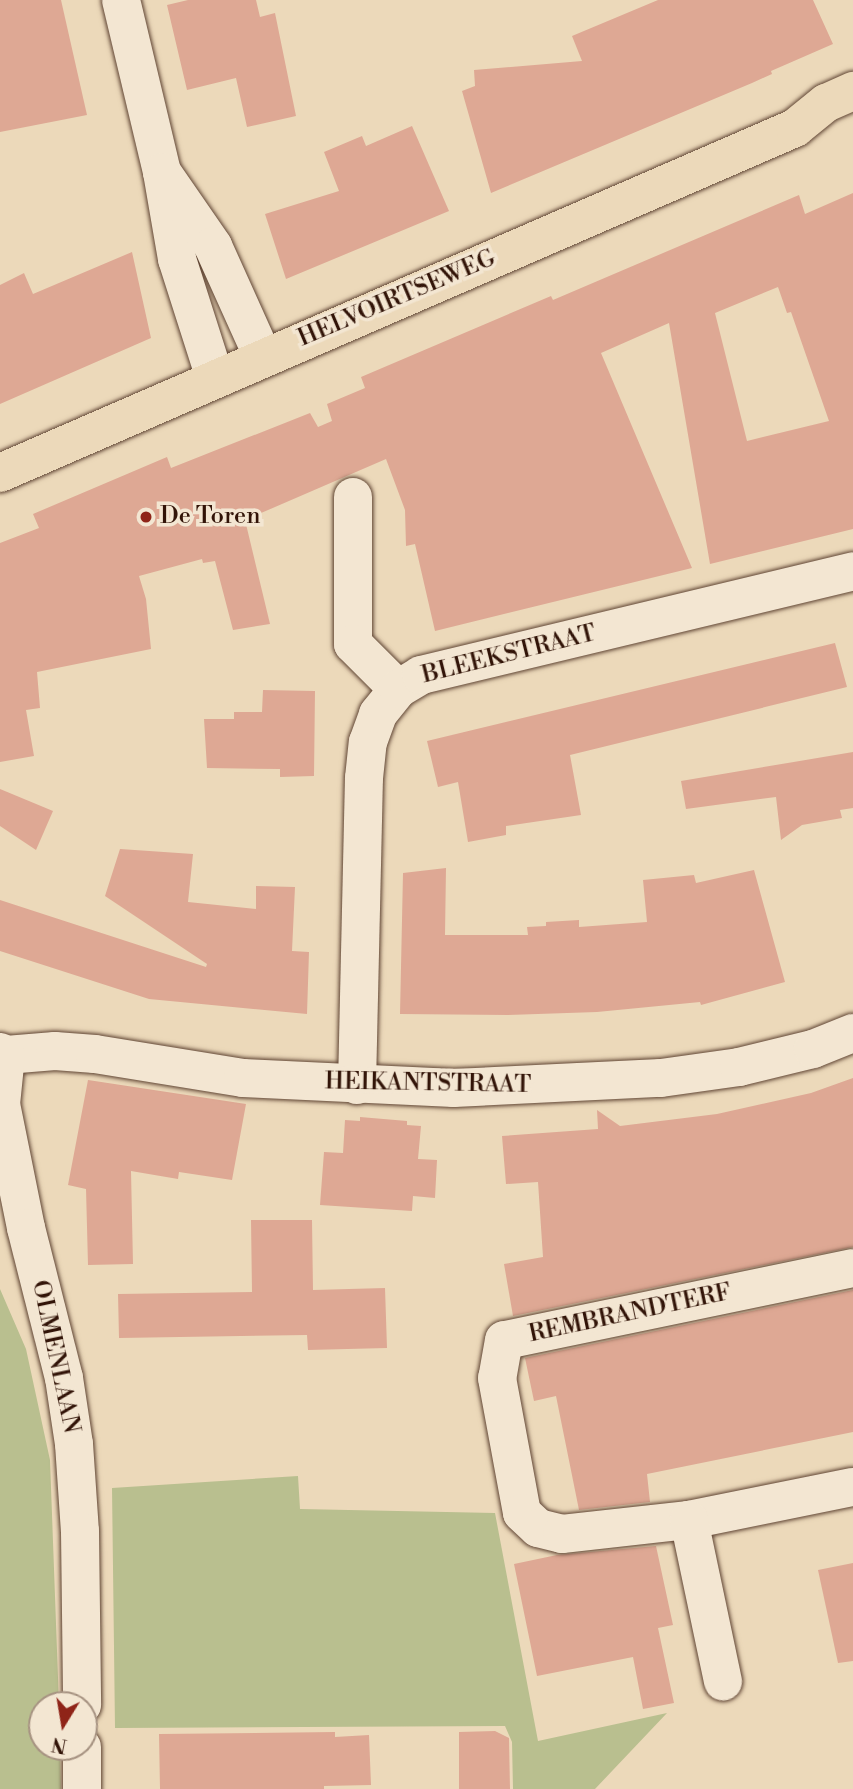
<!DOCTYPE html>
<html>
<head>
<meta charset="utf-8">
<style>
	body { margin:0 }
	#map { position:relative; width:853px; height:1789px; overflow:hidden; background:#ecd9ba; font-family:"Libre Bodoni",serif }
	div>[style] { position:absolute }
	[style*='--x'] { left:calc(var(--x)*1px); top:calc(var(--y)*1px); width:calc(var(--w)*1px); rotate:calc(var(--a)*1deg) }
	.green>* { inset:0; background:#b9bf8f }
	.building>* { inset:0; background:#dea894 }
	.roads { filter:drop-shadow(0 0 2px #604534) drop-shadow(0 0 2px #604534) }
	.minor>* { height:38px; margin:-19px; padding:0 19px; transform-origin:19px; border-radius:19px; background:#f3e6d2 }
	.major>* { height:38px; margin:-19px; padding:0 19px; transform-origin:19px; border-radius:19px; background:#ecd9ba }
	.dots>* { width:19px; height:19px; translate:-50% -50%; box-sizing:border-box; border:4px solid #f3e6d2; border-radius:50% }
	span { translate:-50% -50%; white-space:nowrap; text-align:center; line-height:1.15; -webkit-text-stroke:7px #f3e6d2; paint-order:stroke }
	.street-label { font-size:24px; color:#321408 }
	.poi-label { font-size:24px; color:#321408 }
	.left { translate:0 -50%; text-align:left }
	.north { position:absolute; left:28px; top:1691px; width:70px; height:70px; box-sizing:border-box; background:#f3e6d2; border:2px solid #a69281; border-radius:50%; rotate:191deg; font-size:19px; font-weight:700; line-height:28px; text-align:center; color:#321408 }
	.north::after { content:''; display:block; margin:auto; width:24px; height:32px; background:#8f2418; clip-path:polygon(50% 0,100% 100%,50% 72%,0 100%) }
</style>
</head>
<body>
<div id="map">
	<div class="green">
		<div style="clip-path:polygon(0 1289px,26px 1349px,50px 1460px,59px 1705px,42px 1705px,42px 1747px,60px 1747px,61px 1789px,0 1789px)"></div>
		<div style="clip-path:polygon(298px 1476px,300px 1509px,495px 1513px,538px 1741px,667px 1713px,595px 1789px,513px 1789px,512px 1742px,505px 1726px,115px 1728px,112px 1488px)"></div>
	</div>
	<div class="building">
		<div style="clip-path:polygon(0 0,61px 0,87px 115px,0 132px)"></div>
		<div style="clip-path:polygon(188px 0,256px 0,260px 17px,275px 13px,296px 116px,247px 127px,236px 78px,187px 90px,167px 5px)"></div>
		<div style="clip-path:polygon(658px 0,813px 0,833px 44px,771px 71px,772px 74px,752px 83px,491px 193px,462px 91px,475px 86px,474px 70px,582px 61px,572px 36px)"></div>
		<div style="clip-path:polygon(412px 126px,449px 211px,286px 279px,265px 214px,339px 191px,324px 152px,362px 136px,366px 146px)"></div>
		<div style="clip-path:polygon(evenodd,853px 193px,853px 529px,710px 564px,669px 323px,601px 353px,692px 568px,435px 631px,415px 544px,406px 546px,405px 510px,386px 459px,245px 520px,270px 624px,233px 630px,215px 561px,203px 563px,202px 559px,139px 576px,146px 599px,151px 649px,37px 672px,40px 708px,26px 710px,34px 756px,0 762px,0 543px,39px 528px,33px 514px,167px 457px,171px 468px,310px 413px,318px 427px,332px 421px,327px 404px,365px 388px,361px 377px,551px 296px,553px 300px,799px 195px,805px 214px,853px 193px,778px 287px,787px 313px,791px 312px,829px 421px,747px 441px,715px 313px,778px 287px)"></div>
		<div style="clip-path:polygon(132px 252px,151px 338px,0 404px,0 285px,24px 273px,33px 294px)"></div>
		<div style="clip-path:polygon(835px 643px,847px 687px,570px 755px,581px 815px,506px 826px,506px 835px,468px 842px,458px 782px,438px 787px,427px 741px)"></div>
		<div style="clip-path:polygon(263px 690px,315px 691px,314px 776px,280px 777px,280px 769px,207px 768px,204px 719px,234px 719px,234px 712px,262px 712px)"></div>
		<div style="clip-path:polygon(853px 752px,853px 808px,840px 810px,842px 818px,802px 825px,781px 840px,776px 797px,686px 809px,681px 781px)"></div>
		<div style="clip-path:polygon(0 789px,53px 811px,36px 850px,0 826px)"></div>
		<div style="clip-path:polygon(120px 849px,193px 854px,188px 902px,256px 909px,256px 886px,295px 887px,292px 951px,309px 952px,307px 1014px,149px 999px,0 951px,0 900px,206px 967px,207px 964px,105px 896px)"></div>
		<div style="clip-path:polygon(446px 868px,445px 935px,528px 935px,527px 927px,546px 926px,546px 922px,579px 920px,579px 927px,647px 922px,643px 880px,694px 875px,696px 883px,754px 870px,785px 982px,701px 1005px,700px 1002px,597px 1012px,508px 1015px,400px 1014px,403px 873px)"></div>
		<div style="clip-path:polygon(853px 1078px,853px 1247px,513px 1316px,504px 1264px,543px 1257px,538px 1182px,506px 1184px,502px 1136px,598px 1129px,597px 1110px,620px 1126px,717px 1114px,811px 1093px)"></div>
		<div style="clip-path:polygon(88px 1080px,246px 1104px,232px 1180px,179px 1172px,178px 1179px,131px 1171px,133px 1264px,88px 1265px,86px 1189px,68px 1185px)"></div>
		<div style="clip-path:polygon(360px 1117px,407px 1121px,407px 1125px,421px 1126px,418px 1159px,437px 1160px,435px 1198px,413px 1196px,412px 1211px,320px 1205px,324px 1152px,343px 1153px,345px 1120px,360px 1121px)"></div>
		<div style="clip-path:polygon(251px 1220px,312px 1220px,313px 1290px,385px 1288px,387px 1348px,308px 1350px,307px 1335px,119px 1338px,118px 1294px,252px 1292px)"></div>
		<div style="clip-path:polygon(853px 1290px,853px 1432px,647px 1474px,650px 1502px,579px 1510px,556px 1396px,534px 1401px,525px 1358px)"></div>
		<div style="clip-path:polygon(656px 1546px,673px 1625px,658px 1628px,674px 1703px,643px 1709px,633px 1657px,537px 1676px,514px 1564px,557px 1555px)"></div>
		<div style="clip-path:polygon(853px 1563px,853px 1661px,838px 1663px,818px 1570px)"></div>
		<div style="clip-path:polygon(495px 1731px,509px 1738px,510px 1789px,459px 1789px,459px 1732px)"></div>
		<div style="clip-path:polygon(335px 1732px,335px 1737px,369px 1735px,371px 1785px,324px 1786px,324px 1789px,160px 1789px,159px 1734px)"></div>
	</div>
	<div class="roads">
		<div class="minor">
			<div style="--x:121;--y:0;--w:177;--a:76.6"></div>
			<div style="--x:215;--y:378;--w:125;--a:-107.7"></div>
			<div style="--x:177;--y:259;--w:88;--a:-99.8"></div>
			<div style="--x:162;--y:172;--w:90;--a:55.4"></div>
			<div style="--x:213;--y:246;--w:122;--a:65.8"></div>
			<div style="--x:353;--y:497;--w:147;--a:90"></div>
			<div style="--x:353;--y:644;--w:64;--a:45"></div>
			<div style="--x:0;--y:1052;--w:7;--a:27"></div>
			<div style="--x:6;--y:1055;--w:49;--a:-4.7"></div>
			<div style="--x:55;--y:1051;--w:40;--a:4.3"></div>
			<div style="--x:95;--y:1054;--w:150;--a:9.2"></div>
			<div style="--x:243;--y:1078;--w:211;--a:2.7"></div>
			<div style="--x:454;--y:1088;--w:207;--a:-2.8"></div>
			<div style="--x:661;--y:1078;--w:79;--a:-8"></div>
			<div style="--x:739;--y:1067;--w:76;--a:-13.7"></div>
			<div style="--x:813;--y:1049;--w:43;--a:-21.8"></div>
			<div style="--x:6;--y:1055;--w:49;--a:95.8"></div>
			<div style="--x:1;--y:1104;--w:126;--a:78.6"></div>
			<div style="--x:26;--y:1228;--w:155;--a:75.8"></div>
			<div style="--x:64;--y:1378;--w:67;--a:81.4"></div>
			<div style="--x:74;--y:1444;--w:87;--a:86.1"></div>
			<div style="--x:80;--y:1531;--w:174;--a:89.3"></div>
			<div style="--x:357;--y:1085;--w:307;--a:-88.7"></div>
			<div style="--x:364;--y:778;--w:36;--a:-84"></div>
			<div style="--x:368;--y:742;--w:30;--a:-70"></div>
			<div style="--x:378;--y:714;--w:32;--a:-51"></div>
			<div style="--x:398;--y:689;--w:27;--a:-31"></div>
			<div style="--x:421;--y:675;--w:444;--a:-13.5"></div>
			<div style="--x:853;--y:1268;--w:356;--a:168.3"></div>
			<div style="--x:504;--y:1340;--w:39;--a:100"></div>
			<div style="--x:497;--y:1378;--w:137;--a:79.5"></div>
			<div style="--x:522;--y:1513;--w:22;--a:43"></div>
			<div style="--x:538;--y:1528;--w:25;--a:14"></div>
			<div style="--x:562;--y:1534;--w:128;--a:-6.3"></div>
			<div style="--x:689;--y:1520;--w:167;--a:-11.4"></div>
			<div style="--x:689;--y:1520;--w:165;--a:78.1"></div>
			<div style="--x:82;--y:1789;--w:42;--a:-90"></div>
		</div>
		<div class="major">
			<div style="--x:0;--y:473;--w:867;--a:-23.46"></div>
			<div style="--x:795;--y:128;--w:40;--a:-39"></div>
			<div style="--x:826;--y:103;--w:30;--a:-24"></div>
		</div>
	</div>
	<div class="dots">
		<div style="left:146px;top:517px;background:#8f2418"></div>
	</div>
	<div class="street-label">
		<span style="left:397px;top:299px;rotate:-23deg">HELVOIRTSEWEG</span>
		<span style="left:509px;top:655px;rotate:-14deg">BLEEKSTRAAT</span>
		<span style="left:428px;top:1084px;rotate:1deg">HEIKANTSTRAAT</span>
		<span style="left:630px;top:1314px;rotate:-12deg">REMBRANDTERF</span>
		<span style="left:55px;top:1357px;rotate:78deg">OLMENLAAN</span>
	</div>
	<div class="poi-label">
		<span class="left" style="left:160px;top:517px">De Toren</span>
	</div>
	<div class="north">N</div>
</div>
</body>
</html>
